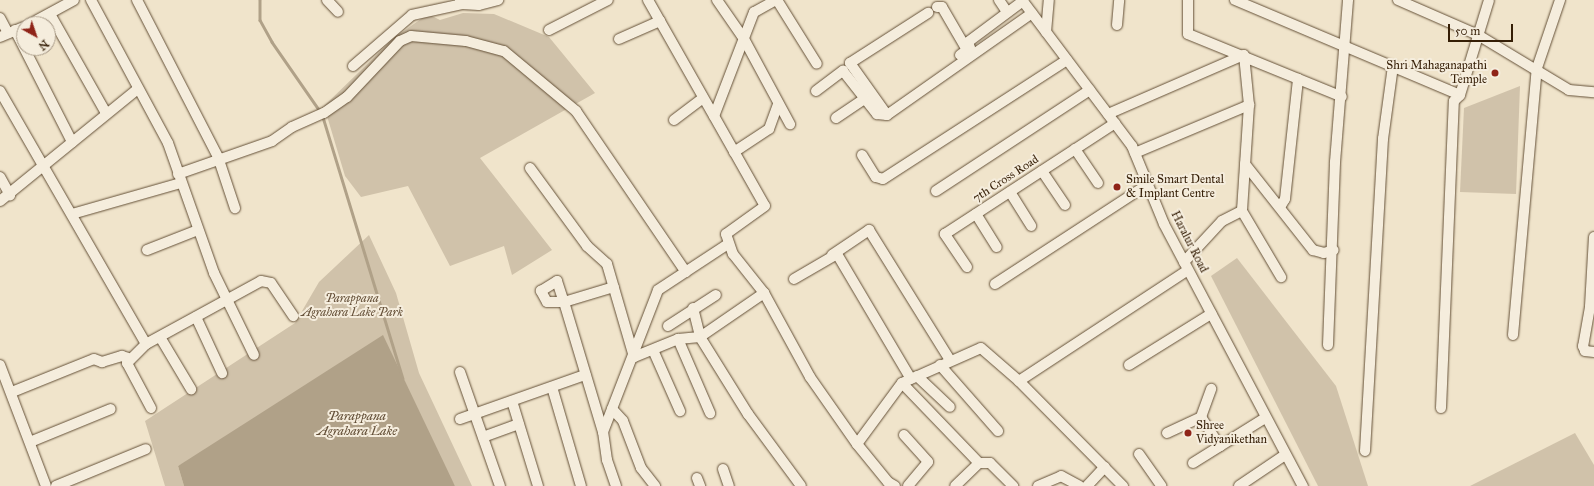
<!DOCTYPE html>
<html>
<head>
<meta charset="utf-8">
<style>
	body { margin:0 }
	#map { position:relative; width:1594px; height:486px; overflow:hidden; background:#f0e4cb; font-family:"IM FELL Great Primer",serif }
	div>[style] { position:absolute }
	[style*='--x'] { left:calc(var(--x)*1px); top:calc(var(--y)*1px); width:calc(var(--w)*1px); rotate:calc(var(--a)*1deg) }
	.green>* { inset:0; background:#d0c2aa }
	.water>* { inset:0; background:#b0a188 }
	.stream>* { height:2.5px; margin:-1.25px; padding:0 1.25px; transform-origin:1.25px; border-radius:1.25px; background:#b0a188 }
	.roads { filter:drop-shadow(0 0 1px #645037) drop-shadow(0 0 1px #645037) }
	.minor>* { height:10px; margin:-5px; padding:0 5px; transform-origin:5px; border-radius:5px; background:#f5eddd }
	.dots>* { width:11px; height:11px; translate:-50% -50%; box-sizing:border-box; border:2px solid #f5eddd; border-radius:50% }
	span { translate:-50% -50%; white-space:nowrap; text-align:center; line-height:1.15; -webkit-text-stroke:4px #f5eddd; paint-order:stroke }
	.poi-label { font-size:12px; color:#351e06 }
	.right { translate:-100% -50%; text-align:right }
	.left { translate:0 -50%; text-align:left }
	.street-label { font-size:12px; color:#351e06 }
	.park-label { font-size:12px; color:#644f37; font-style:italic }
	.water-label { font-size:13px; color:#604c34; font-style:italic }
	.north { position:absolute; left:16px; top:16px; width:40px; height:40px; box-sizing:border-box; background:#f5eddd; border:1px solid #a89a87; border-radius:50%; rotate:140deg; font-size:11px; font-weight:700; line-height:16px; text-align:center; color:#351e06 }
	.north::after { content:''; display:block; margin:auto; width:14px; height:18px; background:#8f2418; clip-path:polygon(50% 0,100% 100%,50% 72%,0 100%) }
	.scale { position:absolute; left:1448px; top:24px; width:65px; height:18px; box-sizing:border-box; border:2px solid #351e06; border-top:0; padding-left:5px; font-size:12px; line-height:14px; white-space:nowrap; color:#351e06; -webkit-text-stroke:3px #f5eddd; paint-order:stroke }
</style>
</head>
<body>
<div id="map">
	<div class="green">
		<div style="clip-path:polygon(463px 13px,494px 14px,549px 37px,595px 93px,480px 158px,552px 250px,512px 275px,504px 246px,450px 266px,408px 186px,361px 197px,345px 176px,324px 106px,394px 38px,428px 14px,440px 20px)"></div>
		<div style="clip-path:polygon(1520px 86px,1516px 194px,1460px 192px,1464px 108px)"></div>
		<div style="clip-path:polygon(369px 235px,396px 293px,419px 373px,472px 486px,455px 486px,441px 462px,184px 463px,178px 466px,184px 486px,165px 486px,145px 421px,295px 323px,319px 282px)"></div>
		<div style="clip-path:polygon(1237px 258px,1336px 386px,1368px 486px,1318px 486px,1211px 276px)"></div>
		<div style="clip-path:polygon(1575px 433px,1594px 465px,1594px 486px,1470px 486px)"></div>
	</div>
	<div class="water">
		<div style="clip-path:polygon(383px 335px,455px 486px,184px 486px,178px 466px)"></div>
	</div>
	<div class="stream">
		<div style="--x:260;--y:0;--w:20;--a:90"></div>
		<div style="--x:260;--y:20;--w:25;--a:61"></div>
		<div style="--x:272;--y:42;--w:84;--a:55.2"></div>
		<div style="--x:323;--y:117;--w:273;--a:73"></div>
	</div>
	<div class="roads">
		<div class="minor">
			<div style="--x:91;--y:0;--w:162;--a:61.7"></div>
			<div style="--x:168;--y:143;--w:138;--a:70.5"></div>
			<div style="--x:214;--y:273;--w:91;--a:64"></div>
			<div style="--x:137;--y:0;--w:177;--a:62.7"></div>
			<div style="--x:218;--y:157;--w:54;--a:71.6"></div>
			<div style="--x:327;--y:0;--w:16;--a:47"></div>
			<div style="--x:460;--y:0;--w:4;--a:63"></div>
			<div style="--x:462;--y:4;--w:17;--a:3"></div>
			<div style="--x:479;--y:5;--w:20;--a:-15"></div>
			<div style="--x:648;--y:0;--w:133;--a:60.4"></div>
			<div style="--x:717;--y:0;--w:47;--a:55.3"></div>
			<div style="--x:744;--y:39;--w:97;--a:61.6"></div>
			<div style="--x:776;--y:0;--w:25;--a:151"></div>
			<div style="--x:754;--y:12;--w:111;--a:111"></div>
			<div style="--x:714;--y:116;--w:103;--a:60.5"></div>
			<div style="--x:765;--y:206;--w:48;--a:144.3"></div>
			<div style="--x:726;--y:234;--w:21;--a:71"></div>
			<div style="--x:733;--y:254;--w:50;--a:51.5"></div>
			<div style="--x:764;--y:293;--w:96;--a:61.3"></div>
			<div style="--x:810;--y:377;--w:82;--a:55"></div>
			<div style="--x:857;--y:444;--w:49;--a:50.8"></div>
			<div style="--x:888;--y:482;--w:8;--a:30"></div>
			<div style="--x:777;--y:0;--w:75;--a:58"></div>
			<div style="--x:999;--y:0;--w:14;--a:56"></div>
			<div style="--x:1022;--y:0;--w:183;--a:53"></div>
			<div style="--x:1132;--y:146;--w:84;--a:67.7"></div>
			<div style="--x:1164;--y:224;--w:297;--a:62.1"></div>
			<div style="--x:1188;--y:0;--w:34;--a:90"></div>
			<div style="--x:1188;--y:34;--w:166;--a:22.2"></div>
			<div style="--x:1235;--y:0;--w:244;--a:22.9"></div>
			<div style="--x:1398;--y:0;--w:87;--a:23.6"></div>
			<div style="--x:1478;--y:35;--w:106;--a:31.1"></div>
			<div style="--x:1569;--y:90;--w:25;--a:5"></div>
			<div style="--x:937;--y:7;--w:5;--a:0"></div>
			<div style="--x:942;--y:7;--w:50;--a:59.8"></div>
			<div style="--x:50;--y:14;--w:114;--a:60.5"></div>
			<div style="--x:0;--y:18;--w:17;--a:62"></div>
			<div style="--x:30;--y:24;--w:50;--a:-28.6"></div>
			<div style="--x:1117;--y:25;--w:25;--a:-85"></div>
			<div style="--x:15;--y:30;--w:126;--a:63"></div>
			<div style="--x:549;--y:30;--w:66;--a:-27"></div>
			<div style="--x:1046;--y:32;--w:32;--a:-85"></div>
			<div style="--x:0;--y:37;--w:26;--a:-23"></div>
			<div style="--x:619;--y:39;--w:45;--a:-23.7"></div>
			<div style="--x:960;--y:55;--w:12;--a:-35"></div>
			<div style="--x:970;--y:48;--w:6;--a:-108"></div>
			<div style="--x:968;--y:42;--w:69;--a:-36.7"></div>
			<div style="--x:353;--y:66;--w:78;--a:-40.8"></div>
			<div style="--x:412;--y:15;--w:51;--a:-12.4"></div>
			<div style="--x:0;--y:91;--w:292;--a:60"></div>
			<div style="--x:146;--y:344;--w:131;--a:-28.7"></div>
			<div style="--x:261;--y:281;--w:10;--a:11"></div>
			<div style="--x:271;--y:283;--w:40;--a:56"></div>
			<div style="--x:816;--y:91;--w:34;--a:-37"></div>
			<div style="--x:843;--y:71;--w:55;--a:51.7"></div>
			<div style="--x:877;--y:114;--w:10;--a:6"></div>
			<div style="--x:887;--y:115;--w:177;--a:-35.1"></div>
			<div style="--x:1108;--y:114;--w:148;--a:-23.5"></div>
			<div style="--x:1244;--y:55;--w:50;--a:84.3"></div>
			<div style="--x:1249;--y:105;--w:106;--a:93.8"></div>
			<div style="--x:1242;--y:211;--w:77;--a:59.4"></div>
			<div style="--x:887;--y:115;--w:64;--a:-125.4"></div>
			<div style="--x:850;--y:63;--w:93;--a:-32.7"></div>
			<div style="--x:836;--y:118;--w:34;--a:-34"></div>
			<div style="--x:674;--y:120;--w:36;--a:-37"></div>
			<div style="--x:1075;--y:149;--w:41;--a:55.9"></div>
			<div style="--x:734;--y:152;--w:42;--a:-33.3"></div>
			<div style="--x:769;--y:129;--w:27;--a:-70"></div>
			<div style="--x:1135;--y:153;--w:124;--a:-22.8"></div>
			<div style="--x:862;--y:155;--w:26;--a:58"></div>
			<div style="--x:876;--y:177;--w:7;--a:16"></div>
			<div style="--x:883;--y:179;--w:219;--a:-32.9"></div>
			<div style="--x:1245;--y:164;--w:110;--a:51.7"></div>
			<div style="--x:1313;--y:250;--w:11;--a:15"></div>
			<div style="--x:1324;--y:253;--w:10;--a:-17"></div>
			<div style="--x:530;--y:168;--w:97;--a:53.8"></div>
			<div style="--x:587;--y:246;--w:27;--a:42"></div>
			<div style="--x:607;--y:264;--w:97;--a:73.8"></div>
			<div style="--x:1042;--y:171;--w:41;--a:55.9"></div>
			<div style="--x:178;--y:174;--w:100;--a:-19.3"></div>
			<div style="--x:272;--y:141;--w:24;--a:-35"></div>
			<div style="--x:292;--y:127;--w:35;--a:-24"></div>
			<div style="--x:324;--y:113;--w:28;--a:-35"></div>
			<div style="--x:347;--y:97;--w:77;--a:-46.6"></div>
			<div style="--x:400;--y:41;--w:12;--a:-24"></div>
			<div style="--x:411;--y:36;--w:55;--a:5.2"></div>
			<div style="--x:466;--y:41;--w:39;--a:15"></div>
			<div style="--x:504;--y:51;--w:94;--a:39.8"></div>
			<div style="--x:576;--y:111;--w:195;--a:55.7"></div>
			<div style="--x:0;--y:177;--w:21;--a:61"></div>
			<div style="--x:936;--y:191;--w:184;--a:-33.3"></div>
			<div style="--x:1010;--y:192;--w:40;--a:58"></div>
			<div style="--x:0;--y:201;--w:178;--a:-39.1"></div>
			<div style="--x:1280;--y:207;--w:9;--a:-58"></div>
			<div style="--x:1285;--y:199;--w:121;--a:-83.8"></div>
			<div style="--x:72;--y:214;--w:113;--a:-15.9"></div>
			<div style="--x:976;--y:214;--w:39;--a:58"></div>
			<div style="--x:1594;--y:237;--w:70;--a:93.3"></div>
			<div style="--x:1590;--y:307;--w:40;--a:100"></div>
			<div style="--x:1583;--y:346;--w:5;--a:68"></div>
			<div style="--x:1585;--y:351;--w:9;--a:6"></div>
			<div style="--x:147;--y:250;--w:55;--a:-21.4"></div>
			<div style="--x:832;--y:255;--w:45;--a:-34"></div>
			<div style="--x:869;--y:230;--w:153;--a:58.1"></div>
			<div style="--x:1184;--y:262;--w:56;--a:-47.2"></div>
			<div style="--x:1222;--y:221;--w:22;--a:-27"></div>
			<div style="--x:967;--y:267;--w:40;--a:-124"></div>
			<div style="--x:945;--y:234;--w:203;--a:-33.1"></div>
			<div style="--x:794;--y:279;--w:50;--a:-30.2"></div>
			<div style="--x:837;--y:254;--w:145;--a:59.4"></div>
			<div style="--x:557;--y:281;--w:22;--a:72"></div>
			<div style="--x:564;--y:302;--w:17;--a:180"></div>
			<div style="--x:547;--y:302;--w:13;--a:-119"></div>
			<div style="--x:541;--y:291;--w:19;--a:-32"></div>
			<div style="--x:995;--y:284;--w:181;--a:-33.1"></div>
			<div style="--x:693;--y:308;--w:30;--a:76"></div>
			<div style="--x:700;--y:337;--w:78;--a:-34.5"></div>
			<div style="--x:196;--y:317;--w:62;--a:65.1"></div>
			<div style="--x:668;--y:326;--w:57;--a:-32.9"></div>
			<div style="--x:1513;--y:335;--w:268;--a:-84.9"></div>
			<div style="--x:1537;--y:68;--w:72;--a:-71.3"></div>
			<div style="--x:160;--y:337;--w:61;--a:59.2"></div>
			<div style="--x:678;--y:339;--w:81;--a:66.6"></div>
			<div style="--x:146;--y:344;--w:27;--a:135"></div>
			<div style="--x:127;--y:363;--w:51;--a:61.9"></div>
			<div style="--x:1328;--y:345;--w:183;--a:-87.8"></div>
			<div style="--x:1335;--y:162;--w:163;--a:-85.4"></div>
			<div style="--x:653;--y:350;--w:67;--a:66.1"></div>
			<div style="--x:634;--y:357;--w:48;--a:-22.2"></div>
			<div style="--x:678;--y:339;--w:22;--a:-5"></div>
			<div style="--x:700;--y:337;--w:91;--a:58.1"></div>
			<div style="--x:748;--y:414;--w:89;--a:53.6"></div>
			<div style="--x:0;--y:365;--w:129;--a:69.2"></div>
			<div style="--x:940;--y:365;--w:88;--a:48.7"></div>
			<div style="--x:1129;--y:365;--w:97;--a:-31.9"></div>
			<div style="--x:460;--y:372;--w:121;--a:70.7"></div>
			<div style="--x:917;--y:376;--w:45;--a:43.2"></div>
			<div style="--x:1019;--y:381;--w:148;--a:45.3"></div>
			<div style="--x:902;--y:383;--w:111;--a:46.1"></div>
			<div style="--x:979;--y:463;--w:33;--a:136"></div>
			<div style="--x:552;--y:387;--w:103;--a:73.7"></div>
			<div style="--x:12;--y:392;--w:88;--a:-21.9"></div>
			<div style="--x:94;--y:359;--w:9;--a:21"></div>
			<div style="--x:102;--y:362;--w:21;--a:-17"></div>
			<div style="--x:122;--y:356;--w:6;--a:18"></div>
			<div style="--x:512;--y:401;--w:89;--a:73"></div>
			<div style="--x:1441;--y:408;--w:307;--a:-87.6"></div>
			<div style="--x:1454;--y:101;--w:8;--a:-45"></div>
			<div style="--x:1460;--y:95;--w:99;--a:-73"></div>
			<div style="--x:612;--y:409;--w:16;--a:47"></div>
			<div style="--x:623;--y:421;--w:50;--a:69"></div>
			<div style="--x:641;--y:468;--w:23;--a:52"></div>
			<div style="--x:1201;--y:417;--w:30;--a:-70"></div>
			<div style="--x:460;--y:419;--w:133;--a:-19.4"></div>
			<div style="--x:603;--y:432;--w:136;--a:-106.7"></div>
			<div style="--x:564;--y:302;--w:52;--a:-16.7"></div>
			<div style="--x:1167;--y:433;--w:38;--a:-25"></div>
			<div style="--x:1201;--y:417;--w:35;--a:57"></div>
			<div style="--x:904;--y:435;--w:36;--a:48"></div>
			<div style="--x:928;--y:462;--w:31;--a:130"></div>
			<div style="--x:483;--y:437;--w:38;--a:-20"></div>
			<div style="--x:30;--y:442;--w:87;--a:-22.2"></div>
			<div style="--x:857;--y:444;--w:76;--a:-53.6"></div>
			<div style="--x:902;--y:383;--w:86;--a:-23.9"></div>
			<div style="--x:981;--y:348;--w:50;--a:41"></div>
			<div style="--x:1019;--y:381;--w:202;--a:-33.3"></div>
			<div style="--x:1365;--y:451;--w:313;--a:-86.7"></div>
			<div style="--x:1383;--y:139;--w:74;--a:-82.2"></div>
			<div style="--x:1139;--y:454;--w:39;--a:55"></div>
			<div style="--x:979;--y:463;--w:11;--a:0"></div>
			<div style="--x:990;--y:463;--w:33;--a:45"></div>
			<div style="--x:1193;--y:463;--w:85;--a:-32"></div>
			<div style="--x:723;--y:469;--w:18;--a:71"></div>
			<div style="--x:697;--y:478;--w:9;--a:69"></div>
			<div style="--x:56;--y:486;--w:97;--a:-22.3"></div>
			<div style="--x:616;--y:486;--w:28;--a:-109"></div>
			<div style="--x:607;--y:460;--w:28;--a:-98"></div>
			<div style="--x:603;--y:432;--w:152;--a:-68.8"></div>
			<div style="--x:658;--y:290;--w:84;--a:-33.3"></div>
			<div style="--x:1038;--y:486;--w:25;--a:-23"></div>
			<div style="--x:1061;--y:476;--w:21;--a:28"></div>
			<div style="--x:1087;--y:486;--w:26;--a:-47"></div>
			<div style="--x:1239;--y:486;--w:55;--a:-34"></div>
		</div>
	</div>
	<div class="dots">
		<div style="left:1495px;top:73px;background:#8f2418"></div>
		<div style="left:1117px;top:187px;background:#8f2418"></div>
		<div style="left:1188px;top:433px;background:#8f2418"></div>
	</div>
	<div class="poi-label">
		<span class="right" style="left:1487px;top:73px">Shri Mahaganapathi<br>Temple</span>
		<span class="left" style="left:1126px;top:187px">Smile Smart Dental<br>&amp; Implant Centre</span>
		<span class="left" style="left:1196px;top:433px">Shree<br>Vidyanikethan</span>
	</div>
	<div class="street-label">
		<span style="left:1006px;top:179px;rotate:-33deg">7th Cross Road</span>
		<span style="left:1189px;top:242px;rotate:63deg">Haralur Road</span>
	</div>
	<div class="park-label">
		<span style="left:352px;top:306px">Parappana<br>Agrahara Lake Park</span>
	</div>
	<div class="water-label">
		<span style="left:357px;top:424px">Parappana<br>Agrahara Lake</span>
	</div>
	<div class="north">N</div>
	<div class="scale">50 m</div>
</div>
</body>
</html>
